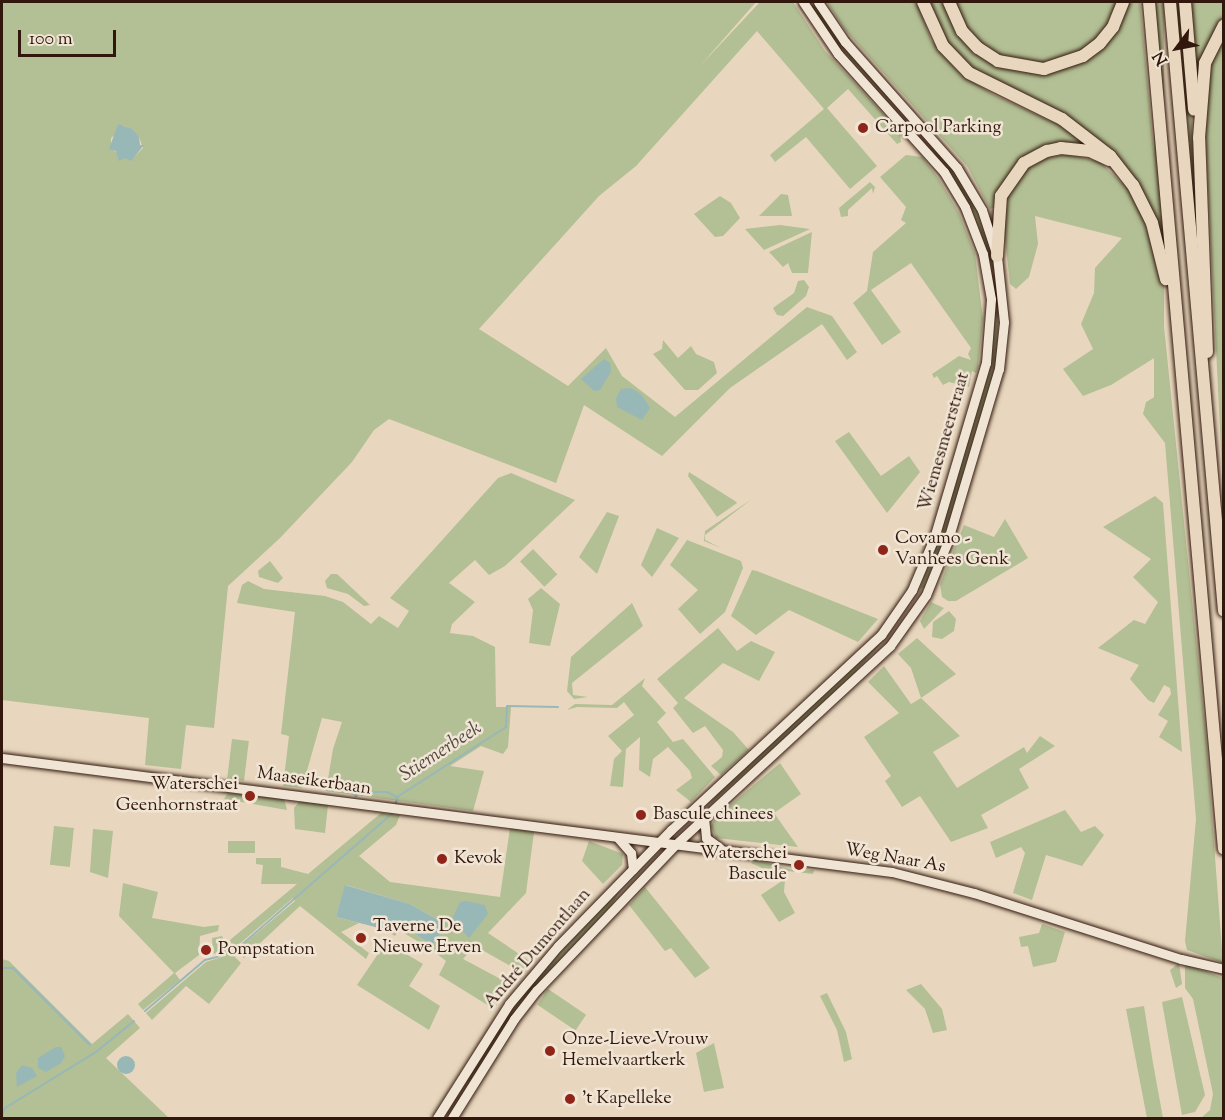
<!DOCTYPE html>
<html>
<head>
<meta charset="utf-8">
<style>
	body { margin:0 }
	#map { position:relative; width:1225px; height:1120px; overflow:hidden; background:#e8d7be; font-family:"Sorts Mill Goudy",serif }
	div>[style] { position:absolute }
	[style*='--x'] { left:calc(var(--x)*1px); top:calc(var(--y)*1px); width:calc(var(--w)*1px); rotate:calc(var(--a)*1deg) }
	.green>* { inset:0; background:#b3bf94; transform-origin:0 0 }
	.water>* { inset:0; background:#98b8b8 }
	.round { border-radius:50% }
	.stream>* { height:2px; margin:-1px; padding:0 1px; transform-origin:1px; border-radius:1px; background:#98b8b8 }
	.roads { filter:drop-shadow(0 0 2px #31170c) drop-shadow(0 0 2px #31170c) }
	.secondary>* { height:9px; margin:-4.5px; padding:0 4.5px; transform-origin:4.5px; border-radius:4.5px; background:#f0e5d5 }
	.highway>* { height:12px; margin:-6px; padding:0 6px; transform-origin:6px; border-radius:6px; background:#e8d7be }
	.dots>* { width:16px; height:16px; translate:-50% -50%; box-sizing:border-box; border:3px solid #f0e5d5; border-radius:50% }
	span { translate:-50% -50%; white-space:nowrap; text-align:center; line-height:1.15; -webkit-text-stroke:5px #f0e5d5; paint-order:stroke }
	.poi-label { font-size:18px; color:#31170c }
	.left { translate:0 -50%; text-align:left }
	.right { translate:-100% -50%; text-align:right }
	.street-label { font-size:18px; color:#31170c }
	.water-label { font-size:20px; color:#504740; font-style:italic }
	.frame { position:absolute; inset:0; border:3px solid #31170c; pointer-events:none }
	.north { position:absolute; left:1147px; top:18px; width:60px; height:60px; -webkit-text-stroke:4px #f0e5d5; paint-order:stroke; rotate:238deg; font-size:16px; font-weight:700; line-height:24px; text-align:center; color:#31170c }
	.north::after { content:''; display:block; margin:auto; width:21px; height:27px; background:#31170c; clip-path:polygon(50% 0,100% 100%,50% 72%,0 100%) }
	.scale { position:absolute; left:18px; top:30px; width:98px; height:27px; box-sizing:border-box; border:3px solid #31170c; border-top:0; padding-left:8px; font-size:18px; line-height:21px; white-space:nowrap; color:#31170c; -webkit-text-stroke:4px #f0e5d5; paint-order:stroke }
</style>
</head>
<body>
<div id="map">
	<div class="green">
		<div style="clip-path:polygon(evenodd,2px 2px,756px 2px,700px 66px,760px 2px,793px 2px,825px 51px,900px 132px,901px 142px,897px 144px,848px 89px,827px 108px,877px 166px,850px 189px,806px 137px,775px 162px,770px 155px,824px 109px,757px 31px,636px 166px,599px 196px,479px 329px,568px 386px,606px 348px,622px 376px,675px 417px,807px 307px,832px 316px,857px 352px,847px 360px,822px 324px,730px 388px,662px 456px,584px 405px,556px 483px,389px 419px,374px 430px,352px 462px,280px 538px,228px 586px,214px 728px,186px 725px,181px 769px,145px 765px,149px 718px,2px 700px,2px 2px,125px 126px,139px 137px,143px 148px,135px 156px,124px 158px,111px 148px,111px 138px,125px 126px)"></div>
		<div style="clip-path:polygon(808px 2px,814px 2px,852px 56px,911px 123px,832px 39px)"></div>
		<div style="clip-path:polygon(827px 2px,917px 2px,931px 40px,961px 75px,994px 95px,1059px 125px,1092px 148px,1076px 145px,1013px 169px,995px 207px,990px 209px,967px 166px,845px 30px)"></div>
		<div style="clip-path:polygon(928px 2px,943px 2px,955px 29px,996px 66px,1031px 73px,1052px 71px,1089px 57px,1129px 2px,1140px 2px,1162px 240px,1111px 151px,1063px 114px,972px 70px,945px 43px)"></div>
		<div style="clip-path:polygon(955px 2px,1117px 2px,1107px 25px,1086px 49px,1064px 60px,1029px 65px,997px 55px,983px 44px,969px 32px)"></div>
		<div style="left:1154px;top:2px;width:10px;height:401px"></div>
		<div style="clip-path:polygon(1177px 2px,1181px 2px,1191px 105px,1196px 213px)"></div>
		<div style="clip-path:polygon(1190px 2px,1223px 2px,1223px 17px,1204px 50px,1197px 80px)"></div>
		<div style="clip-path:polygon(1223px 40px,1223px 490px,1205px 126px,1212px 61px)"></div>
		<div style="clip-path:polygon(929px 146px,947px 161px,972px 199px,987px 234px,995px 274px,967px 200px)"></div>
		<div style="clip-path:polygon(1067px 154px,1100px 162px,1127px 188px,1143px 217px,1158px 268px,1206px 737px,1223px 963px,1187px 950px,1185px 941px,1196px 819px,1165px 443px,1143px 414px,1146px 402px,1163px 392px,1159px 355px,1111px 385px,1083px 396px,1063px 369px,1093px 349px,1081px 324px,1094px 293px,1095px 268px,1122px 238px,1035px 216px,1038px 244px,1029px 277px,1016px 289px,1010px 284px,1004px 229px,1008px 195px,1027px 169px,1046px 158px)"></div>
		<div style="clip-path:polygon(906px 155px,922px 157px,939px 179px,959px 213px,975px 254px,983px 319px,978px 367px,976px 373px,972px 371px,969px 387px,949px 382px,943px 385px,937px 376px,934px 378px,932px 374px,959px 356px,971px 360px,968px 354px,971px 348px,911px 263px,871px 290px,901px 332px,882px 345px,853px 303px,867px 291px,873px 252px,906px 223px,901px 220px,906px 207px,880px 177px)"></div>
		<div style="clip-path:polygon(870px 182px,875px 187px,873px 194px,872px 188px,848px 210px,848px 216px,841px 217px,839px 208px)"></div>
		<div style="clip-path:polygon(781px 194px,788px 195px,792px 216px,759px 216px)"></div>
		<div style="clip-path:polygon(720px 196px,731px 203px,740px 218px,723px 236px,715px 237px,694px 214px)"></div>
		<div style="clip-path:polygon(780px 225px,810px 229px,764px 250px,745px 229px)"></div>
		<div style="clip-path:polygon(812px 232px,808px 273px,792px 273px,788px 263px,783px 267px,769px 252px)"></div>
		<div style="clip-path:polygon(804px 280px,809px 287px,806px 296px,783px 316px,777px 315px,773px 308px,794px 293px,798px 281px)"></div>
		<div style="clip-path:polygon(999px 310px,996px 366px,989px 394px,941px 547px,924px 588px,920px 589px,985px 385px,995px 311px)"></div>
		<div style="clip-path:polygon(663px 340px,678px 358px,691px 346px,696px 354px,714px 362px,717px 373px,698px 390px,685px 390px,653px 354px,662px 349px)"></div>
		<div style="clip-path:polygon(849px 432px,881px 476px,909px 456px,920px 472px,887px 513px,835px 441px)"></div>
		<div style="clip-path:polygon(689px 472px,735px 501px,737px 503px,717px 517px,688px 476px)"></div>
		<div style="clip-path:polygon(511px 473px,575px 500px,505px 566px,489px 575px,475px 560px,449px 583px,475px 602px,452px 624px,450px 633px,473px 636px,495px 647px,496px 707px,511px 707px,508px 747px,503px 754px,481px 746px,450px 766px,484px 771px,473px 811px,326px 791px,333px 749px,342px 722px,322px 718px,302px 788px,283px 786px,289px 736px,281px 734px,295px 612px,237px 603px,242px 585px,248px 581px,264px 589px,325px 596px,343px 602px,371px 624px,379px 616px,398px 628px,409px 611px,390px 598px,498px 478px)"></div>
		<div style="clip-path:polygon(1155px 496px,1163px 503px,1182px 752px,1159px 737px,1168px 721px,1158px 715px,1171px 694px,1170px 688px,1164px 685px,1154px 703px,1148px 700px,1130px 679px,1139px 665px,1098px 648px,1134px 620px,1145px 624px,1158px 602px,1133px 577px,1151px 559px,1103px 527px)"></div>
		<div style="clip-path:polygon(752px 499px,705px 535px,705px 540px,721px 548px,704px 541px,705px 531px)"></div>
		<div style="clip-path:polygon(607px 512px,619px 516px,597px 574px,579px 557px)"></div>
		<div style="clip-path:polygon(1005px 519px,1028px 558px,956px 601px,948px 601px,942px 597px,940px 584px,964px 525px,994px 537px)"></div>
		<div style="clip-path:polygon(657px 528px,679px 538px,652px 577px,641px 565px)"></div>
		<div style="clip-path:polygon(687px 540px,741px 561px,743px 568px,725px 612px,700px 634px,678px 609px,698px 590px,670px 565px)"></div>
		<div style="left:533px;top:549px;width:35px;height:18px;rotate:46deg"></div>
		<div style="clip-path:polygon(270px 561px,283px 578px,278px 583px,259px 577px,258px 571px)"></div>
		<div style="clip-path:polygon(752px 570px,757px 571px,878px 619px,858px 642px,789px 610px,756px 635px,731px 616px)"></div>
		<div style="clip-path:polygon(331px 574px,337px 574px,370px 605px,364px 606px,348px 594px,327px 588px,325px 581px)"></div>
		<div style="clip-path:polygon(541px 588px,560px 604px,550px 646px,529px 643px,533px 610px,528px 599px)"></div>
		<div style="clip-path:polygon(931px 602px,944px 608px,924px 629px,920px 621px)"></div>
		<div style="clip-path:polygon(632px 603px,643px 626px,572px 683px,573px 695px,588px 697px,574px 699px,567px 691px,571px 657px)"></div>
		<div style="clip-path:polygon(949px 611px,956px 619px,954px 631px,942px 639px,932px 637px,933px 622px)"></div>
		<div style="clip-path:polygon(718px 628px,737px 651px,751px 641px,775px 652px,759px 681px,723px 663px,684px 698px,733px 732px,749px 750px,721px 775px,711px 766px,722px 757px,723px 750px,705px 726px,693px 733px,673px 708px,678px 703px,657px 679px)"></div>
		<div style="clip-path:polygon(889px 634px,845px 684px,708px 806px,723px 788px)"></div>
		<div style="clip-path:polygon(917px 638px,956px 674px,921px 698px,960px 736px,933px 752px,957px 788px,1024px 747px,1027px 753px,1040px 736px,1055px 746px,1019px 769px,1029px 788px,981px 815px,988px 828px,951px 842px,920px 796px,902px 807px,885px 781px,891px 776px,864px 737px,899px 713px,868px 682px,884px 666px,911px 704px,921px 698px,911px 668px,898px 654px)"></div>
		<div style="clip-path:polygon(645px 678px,642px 686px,666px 713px,657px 722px,673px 742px,683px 739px,715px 777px,691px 802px,676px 790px,692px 778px,690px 771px,668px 747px,653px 759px,650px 777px,639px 770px,640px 737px,626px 749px,623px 787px,610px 786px,614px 759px,622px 751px,608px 736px,634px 715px,624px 702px,617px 708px,577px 707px,567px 710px,575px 704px,612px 705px)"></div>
		<div style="left:232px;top:739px;width:17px;height:40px;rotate:7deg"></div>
		<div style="clip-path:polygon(780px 763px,801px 794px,774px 813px,798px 847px,716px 838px,711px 826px,716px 817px)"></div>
		<div style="clip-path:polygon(228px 793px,284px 799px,287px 810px,224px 799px)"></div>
		<div style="clip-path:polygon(300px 801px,328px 805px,325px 833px,295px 829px,294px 808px)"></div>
		<div style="clip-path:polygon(1065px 810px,1081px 832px,1095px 826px,1104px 835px,1082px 866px,1046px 855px,1032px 900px,1013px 893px,1025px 853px,1021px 847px,996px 858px,990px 842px)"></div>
		<div style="clip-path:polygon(evenodd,381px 813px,400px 815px,396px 825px,359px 856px,390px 882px,500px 897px,510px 828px,534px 832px,526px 893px,488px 933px,531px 962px,521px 972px,475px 946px,463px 959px,510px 984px,494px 1009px,439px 975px,446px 961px,432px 950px,399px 930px,395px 936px,383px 929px,401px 925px,432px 945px,447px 925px,410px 904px,346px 885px,336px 917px,359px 923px,341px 932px,369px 953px,366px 959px,300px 906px,244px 958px,233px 947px,230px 940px,297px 884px,261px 884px,263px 865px,256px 864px,256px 858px,281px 858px,281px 867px,308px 874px,381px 813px,293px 898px,295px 901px,238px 949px,237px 946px,293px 898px)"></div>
		<div style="left:54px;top:826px;width:20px;height:39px;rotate:6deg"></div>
		<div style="clip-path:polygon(93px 829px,113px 831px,108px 878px,90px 872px)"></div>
		<div style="left:228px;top:841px;width:27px;height:12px"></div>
		<div style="clip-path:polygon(589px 841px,623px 854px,622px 865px,603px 884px,582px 861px)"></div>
		<div style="clip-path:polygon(755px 860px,797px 871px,814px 870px,813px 874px,762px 868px,751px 863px)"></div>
		<div style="clip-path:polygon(785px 879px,784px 892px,795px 913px,779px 922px,761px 895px)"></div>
		<div style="clip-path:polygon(123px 883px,158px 892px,152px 918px,204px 927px,219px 925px,218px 931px,200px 936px,199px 955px,175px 973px,180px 980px,143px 1010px,138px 1004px,174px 973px,119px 916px)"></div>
		<div style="clip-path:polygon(624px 883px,612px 905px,564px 957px,468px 1082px,466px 1079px,521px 995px)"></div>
		<div style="clip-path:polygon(645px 887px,710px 968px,695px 978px,671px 948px,665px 951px,629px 905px)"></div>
		<div style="clip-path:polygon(1042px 924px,1065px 932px,1056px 962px,1033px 967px,1028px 946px,1021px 947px,1019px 937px,1039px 933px)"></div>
		<div style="clip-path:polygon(222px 936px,228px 950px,241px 963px,209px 1004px,186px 986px,152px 1020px,146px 1013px,206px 962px,222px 957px,221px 953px,206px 954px,213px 953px,212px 938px)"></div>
		<div style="clip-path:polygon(386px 942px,423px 964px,409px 986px,440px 1006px,429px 1030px,357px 985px)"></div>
		<div style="clip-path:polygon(2px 959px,9px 961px,92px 1044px,128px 1014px,140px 1028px,106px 1058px,169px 1118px,2px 1118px)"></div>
		<div style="clip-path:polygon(1179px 963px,1182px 984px,1176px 988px,1170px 970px)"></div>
		<div style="clip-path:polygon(1185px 964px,1223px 978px,1223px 1118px,1201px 1118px,1210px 1110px,1213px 1094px,1193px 999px,1185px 988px)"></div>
		<div style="clip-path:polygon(921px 984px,942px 1009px,947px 1030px,933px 1033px,925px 1009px,906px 990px)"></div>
		<div style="left:548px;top:989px;width:46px;height:19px;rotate:34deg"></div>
		<div style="clip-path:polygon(827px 993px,846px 1032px,852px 1059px,844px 1062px,837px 1030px,820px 996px)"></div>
		<div style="clip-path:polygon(1182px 997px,1205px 1095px,1195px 1112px,1182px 1115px,1162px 1002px)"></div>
		<div style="clip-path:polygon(1144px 1006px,1153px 1063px,1163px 1118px,1147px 1118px,1126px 1009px)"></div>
		<div style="clip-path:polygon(714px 1043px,724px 1088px,704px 1092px,696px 1053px)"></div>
	</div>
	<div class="water">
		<div style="clip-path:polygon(118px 124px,132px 129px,139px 137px,140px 145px,144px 145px,131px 161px,125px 158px,119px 161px,116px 151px,109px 149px)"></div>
		<div style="clip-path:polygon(604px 359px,610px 363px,611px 372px,600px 390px,594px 391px,581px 379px)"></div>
		<div style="clip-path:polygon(631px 388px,641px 394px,650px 408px,642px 420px,617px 407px,616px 398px,621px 389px)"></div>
		<div style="clip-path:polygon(345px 885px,410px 904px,447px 925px,432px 945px,401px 925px,383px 929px,336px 917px)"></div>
		<div style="clip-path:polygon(466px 901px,485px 905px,488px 914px,469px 938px,452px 919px,460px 902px)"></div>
		<div style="clip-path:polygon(56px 1047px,61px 1047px,65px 1056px,61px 1063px,46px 1072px,38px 1068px,38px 1058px)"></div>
		<div class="round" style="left:117px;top:1056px;width:18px;height:18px"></div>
		<div style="clip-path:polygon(22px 1065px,32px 1068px,37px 1076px,17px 1087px,16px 1073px)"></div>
	</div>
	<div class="stream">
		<div style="--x:331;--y:790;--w:19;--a:3"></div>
		<div style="--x:350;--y:791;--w:8;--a:40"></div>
		<div style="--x:356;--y:796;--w:7;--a:-34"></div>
		<div style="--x:362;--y:792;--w:25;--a:0"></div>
		<div style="--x:387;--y:792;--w:11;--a:27"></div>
		<div style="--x:396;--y:803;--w:6;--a:-81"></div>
		<div style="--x:397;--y:797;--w:130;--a:-32.7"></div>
		<div style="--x:506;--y:727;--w:21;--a:-87"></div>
		<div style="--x:507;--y:706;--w:51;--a:1.1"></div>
		<div style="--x:238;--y:948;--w:206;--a:-41.1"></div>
		<div style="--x:2;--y:968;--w:11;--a:0"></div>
		<div style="--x:13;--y:968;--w:109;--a:45"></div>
		<div style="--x:145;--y:1011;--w:79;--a:-40.4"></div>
		<div style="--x:205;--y:960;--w:16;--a:-14"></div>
		<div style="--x:2;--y:1116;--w:9;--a:-69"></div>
		<div style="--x:5;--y:1108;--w:107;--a:-31.6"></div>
		<div style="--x:96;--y:1052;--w:49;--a:-39.2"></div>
	</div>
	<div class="roads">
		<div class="secondary">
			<div style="--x:2;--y:758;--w:897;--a:7.3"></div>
			<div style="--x:892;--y:872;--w:85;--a:14.4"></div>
			<div style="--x:974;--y:893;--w:217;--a:17.7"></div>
			<div style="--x:1181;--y:959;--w:44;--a:13.1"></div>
			<div style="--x:704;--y:818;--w:20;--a:84"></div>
			<div style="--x:706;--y:838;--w:17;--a:36"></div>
			<div style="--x:618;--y:838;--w:20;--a:49"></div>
			<div style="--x:631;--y:853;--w:16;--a:83"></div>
			<div style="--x:437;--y:1118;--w:135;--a:-57.7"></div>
			<div style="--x:509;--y:1004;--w:76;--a:-49.8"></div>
			<div style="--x:558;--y:946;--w:162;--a:-45.8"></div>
			<div style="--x:671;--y:830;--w:287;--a:-42.9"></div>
			<div style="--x:881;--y:635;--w:55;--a:-55.4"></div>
			<div style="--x:912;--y:590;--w:56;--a:-67.1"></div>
			<div style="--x:934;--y:538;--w:183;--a:-73.5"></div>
			<div style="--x:986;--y:363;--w:64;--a:-85.5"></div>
			<div style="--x:991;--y:299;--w:46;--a:-100.1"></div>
			<div style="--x:983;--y:254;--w:50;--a:-111"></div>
			<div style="--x:965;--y:207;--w:41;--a:-121"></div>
			<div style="--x:944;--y:172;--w:159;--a:-131.9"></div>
			<div style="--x:838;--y:54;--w:63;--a:-123.9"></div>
			<div style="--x:452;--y:1118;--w:117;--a:-57.9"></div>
			<div style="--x:514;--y:1019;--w:37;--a:-52"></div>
			<div style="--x:537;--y:990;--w:200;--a:-46.4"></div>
			<div style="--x:675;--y:845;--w:293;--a:-42.8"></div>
			<div style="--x:890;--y:646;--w:62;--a:-54.8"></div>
			<div style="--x:926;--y:595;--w:56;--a:-68"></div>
			<div style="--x:947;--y:543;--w:182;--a:-73.4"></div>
			<div style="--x:999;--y:369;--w:47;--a:-83.9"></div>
			<div style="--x:1004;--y:322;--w:66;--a:-96.1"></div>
			<div style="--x:997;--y:256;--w:48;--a:-108.1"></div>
			<div style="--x:982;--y:210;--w:49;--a:-120.8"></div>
			<div style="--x:957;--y:168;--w:169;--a:-131.6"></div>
			<div style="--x:845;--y:42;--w:48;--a:-124"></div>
		</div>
		<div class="highway">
			<div style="--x:923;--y:2;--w:48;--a:65.6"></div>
			<div style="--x:943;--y:46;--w:37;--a:46"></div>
			<div style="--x:969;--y:73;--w:104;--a:26.3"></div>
			<div style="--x:1062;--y:119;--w:61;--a:37.6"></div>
			<div style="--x:1110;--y:156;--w:37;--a:52"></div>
			<div style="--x:1133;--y:185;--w:42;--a:63.4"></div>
			<div style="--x:1152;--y:223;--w:58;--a:76"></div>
			<div style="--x:949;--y:2;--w:32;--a:66"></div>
			<div style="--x:962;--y:31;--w:23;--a:47"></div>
			<div style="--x:978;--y:48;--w:24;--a:33"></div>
			<div style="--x:998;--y:61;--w:47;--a:9.9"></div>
			<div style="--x:1044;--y:69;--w:41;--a:-18.4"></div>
			<div style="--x:1083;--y:56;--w:21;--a:-37"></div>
			<div style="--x:1100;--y:43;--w:21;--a:-51"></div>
			<div style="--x:1113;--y:27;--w:27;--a:-68"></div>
			<div style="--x:1149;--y:2;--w:850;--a:84.94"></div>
			<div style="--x:1170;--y:2;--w:611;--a:84.93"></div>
			<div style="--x:1185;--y:2;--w:108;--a:85.2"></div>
			<div style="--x:997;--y:256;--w:60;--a:-86.2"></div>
			<div style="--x:1001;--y:196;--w:40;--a:-55.1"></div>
			<div style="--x:1024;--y:163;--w:26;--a:-28"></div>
			<div style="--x:1047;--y:151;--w:14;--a:-12"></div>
			<div style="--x:1061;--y:148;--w:29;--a:6"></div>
			<div style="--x:1090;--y:151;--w:21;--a:25"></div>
			<div style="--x:1207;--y:352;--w:214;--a:-92.1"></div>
			<div style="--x:1199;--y:138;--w:75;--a:-85.4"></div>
			<div style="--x:1205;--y:63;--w:42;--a:-63.4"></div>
		</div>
	</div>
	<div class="dots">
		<div style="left:863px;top:128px;background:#8f2418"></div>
		<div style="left:883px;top:550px;background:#8f2418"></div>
		<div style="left:250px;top:796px;background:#8f2418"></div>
		<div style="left:641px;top:815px;background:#8f2418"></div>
		<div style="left:442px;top:859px;background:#8f2418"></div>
		<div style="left:799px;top:865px;background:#8f2418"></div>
		<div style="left:361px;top:938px;background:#8f2418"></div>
		<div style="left:206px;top:950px;background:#8f2418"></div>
		<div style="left:550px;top:1051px;background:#8f2418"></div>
		<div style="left:570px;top:1099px;background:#8f2418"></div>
	</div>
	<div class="poi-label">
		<span class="left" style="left:875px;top:128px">Carpool Parking</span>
		<span class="left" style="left:895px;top:550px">Covamo -<br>Vanhees Genk</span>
		<span class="right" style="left:238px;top:796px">Waterschei<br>Geenhornstraat</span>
		<span class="left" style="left:653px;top:815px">Bascule chinees</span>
		<span class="right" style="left:787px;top:865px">Waterschei<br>Bascule</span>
		<span class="left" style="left:454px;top:859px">Kevok</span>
		<span class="left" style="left:373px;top:938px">Taverne De<br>Nieuwe Erven</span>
		<span class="left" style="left:218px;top:950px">Pompstation</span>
		<span class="left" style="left:562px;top:1051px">Onze-Lieve-Vrouw<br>Hemelvaartkerk</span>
		<span class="left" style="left:582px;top:1099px">'t Kapelleke</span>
	</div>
	<div class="street-label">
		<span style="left:945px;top:442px;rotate:-74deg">Wiemesmeerstraat</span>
		<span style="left:314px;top:782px;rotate:8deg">Maaseikerbaan</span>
		<span style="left:895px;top:859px;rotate:10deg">Weg Naar As</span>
		<span style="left:538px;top:949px;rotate:-49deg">André Dumontlaan</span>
	</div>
	<div class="water-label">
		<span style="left:441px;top:752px;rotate:-33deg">Stiemerbeek</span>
	</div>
	<div class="frame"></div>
	<div class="north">N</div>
	<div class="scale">100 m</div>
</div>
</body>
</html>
